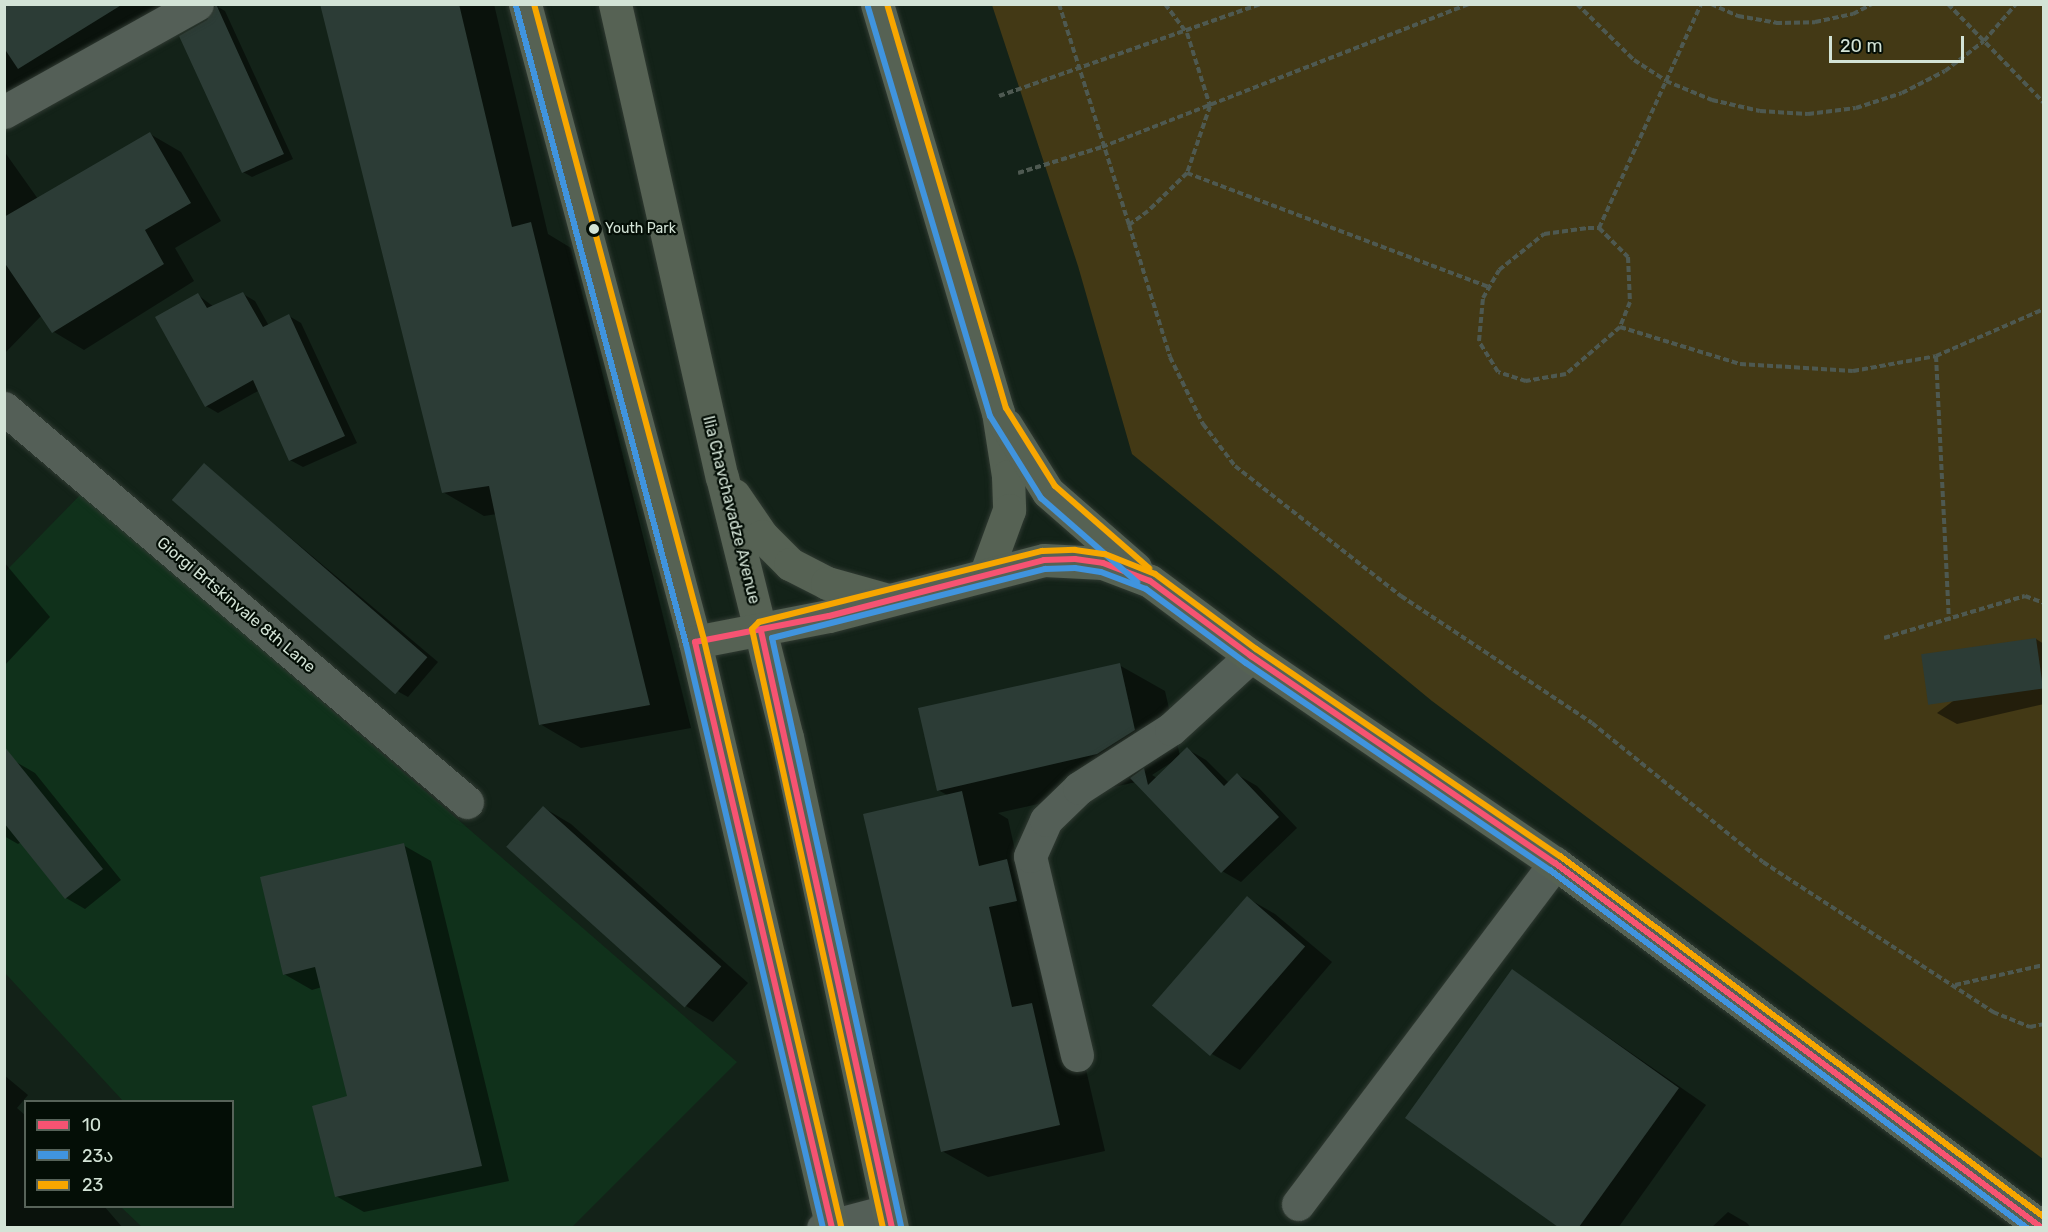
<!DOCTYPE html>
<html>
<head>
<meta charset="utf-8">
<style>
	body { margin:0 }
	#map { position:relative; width:2048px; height:1232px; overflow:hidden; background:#132218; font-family:Rubik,"Noto Sans Georgian",sans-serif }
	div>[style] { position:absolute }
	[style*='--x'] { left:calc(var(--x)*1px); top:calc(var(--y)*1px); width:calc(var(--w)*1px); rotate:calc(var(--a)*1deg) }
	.built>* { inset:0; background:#10311b }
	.green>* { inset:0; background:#433915 }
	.shadow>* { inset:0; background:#0007 }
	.building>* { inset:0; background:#2c3c36; transform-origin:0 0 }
	.path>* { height:4px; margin-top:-2px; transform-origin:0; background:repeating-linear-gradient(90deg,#4e5951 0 6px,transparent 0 9px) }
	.roads { filter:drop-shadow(0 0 2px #303a32) drop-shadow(0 0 2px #303a32) }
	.minor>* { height:33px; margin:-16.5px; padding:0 16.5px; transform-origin:16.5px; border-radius:16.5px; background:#545f57 }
	.major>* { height:33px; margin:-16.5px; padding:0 16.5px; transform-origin:16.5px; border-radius:16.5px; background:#566254 }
	.bus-1>* { height:6px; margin:-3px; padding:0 3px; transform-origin:3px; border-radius:3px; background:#f65372 }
	.bus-2>* { height:6px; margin:-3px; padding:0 3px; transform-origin:3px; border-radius:3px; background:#4094de }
	.bus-3>* { height:6px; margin:-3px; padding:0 3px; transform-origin:3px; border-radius:3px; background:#f7a600 }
	.dots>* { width:16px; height:16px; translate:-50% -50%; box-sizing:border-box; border:3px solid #040e06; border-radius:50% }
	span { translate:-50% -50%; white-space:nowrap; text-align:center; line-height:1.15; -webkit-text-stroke:4.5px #040e06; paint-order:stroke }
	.bus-label { font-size:14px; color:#d3e3d6 }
	.left { translate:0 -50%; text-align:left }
	.street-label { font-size:16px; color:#d3e3d6 }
	.frame { position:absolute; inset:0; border:6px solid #d3e3d6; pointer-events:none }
	.legend { position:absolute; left:24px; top:1100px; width:210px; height:108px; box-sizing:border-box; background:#040e06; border:2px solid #576359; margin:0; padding:8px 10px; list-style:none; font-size:18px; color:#d3e3d6 }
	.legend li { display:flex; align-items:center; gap:12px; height:30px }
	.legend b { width:30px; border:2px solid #576359 }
	.scale { position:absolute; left:1829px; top:36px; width:135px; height:27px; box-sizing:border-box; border:3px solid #d3e3d6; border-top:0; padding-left:8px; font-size:18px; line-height:21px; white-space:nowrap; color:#d3e3d6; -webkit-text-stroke:4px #040e06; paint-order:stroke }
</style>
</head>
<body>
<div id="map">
	<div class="built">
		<div style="clip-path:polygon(82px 493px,737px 1062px,572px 1227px,142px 1227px,121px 1207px,232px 1206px,232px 1102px,123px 1101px,5px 973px,5px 572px)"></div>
	</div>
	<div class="green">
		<div style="clip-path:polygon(992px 5px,2043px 5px,2043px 1159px,1432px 701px,1132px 454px,1078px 266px)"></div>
	</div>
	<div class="shadow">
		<div style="clip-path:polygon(4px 4px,223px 4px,218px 7px,225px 11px,293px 159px,252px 177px,243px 172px,208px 21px,215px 9px,4px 112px)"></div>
		<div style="clip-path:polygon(321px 4px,494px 4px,548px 234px,571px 248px,691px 728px,581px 748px,540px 724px,497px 514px,484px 516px,443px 492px)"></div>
		<div style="clip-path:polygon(150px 134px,181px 152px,221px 221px,175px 248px,194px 281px,84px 350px,54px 332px,42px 315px,4px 354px,4px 151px,38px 199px)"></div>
		<div style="clip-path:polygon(243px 294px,255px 301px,269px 326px,289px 316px,301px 323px,357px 443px,303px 467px,290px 460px,258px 391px,218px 413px,206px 406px,198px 295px,214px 307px)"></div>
		<div style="clip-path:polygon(204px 465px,438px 662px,408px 697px,399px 692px)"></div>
		<div style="clip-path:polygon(4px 562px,50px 617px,4px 666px)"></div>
		<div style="clip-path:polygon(2036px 639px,2044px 644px,2044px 704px,1957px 724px,1937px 713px)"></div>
		<div style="clip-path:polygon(evenodd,1119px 665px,1165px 691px,1180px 756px,1187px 749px,1206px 760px,1229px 783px,1238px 775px,1257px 786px,1297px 828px,1241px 882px,1222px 871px,1136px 782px,998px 813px,1008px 819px,1019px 868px,1077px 1031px,1105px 1151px,988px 1177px,942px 1151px,949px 796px,938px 790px,1119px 665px,1172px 762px,1157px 778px,1152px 775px,1172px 762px)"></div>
		<div style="clip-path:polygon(16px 762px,35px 773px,121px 880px,85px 909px,66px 898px,21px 842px,18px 844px,4px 836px,4px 771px)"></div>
		<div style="clip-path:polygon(544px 808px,571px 824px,748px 983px,713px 1022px,686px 1006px)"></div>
		<div style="clip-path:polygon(403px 845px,431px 861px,509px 1181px,364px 1212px,336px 1196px,349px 1097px,322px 987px,312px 990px,284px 974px)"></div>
		<div style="clip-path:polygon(1247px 898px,1275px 914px,1332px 962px,1240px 1070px,1212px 1054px)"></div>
		<div style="clip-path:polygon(1513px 971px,1706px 1105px,1618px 1228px,1560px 1228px,1407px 1118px)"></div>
		<div style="clip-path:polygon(4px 1075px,28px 1095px,17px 1108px,26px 1116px,26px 1206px,104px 1206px,123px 1228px,4px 1228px)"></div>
		<div style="clip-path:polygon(1728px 1212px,1747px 1223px,1751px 1228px,1711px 1228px)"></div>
	</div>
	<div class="building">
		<div style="clip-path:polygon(4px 4px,123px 4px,18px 69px,4px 48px)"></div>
		<div style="clip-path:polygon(216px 4px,284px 154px,242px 173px,179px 36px,207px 20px)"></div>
		<div style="clip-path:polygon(320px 4px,459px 4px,512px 227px,531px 222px,650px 705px,539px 725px,489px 486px,442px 493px)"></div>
		<div style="clip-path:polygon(150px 132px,191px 203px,145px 230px,164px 264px,52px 333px,4px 262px,4px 217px)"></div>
		<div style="clip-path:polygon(243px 292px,263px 327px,289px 314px,345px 436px,289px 461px,253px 380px,205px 407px,155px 317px,198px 293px,207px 308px)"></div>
		<div style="left:204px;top:463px;width:296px;height:49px;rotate:41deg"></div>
		<div style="left:2036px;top:638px;width:51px;height:116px;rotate:82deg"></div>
		<div style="clip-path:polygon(1120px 663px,1135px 730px,1097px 754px,937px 791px,918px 708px)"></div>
		<div style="clip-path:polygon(4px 746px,103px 869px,65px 899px,4px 823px)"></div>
		<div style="clip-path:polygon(1187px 747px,1224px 786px,1237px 773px,1279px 817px,1221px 873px,1130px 778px,1144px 768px,1148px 785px)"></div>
		<div style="clip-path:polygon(962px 791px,979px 866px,1007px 859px,1017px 901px,989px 907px,1012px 1007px,1032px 1003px,1060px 1125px,941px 1152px,863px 814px)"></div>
		<div style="left:543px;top:806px;width:240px;height:55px;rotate:42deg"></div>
		<div style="clip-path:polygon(404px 843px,482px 1166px,335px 1197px,312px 1106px,347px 1096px,315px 967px,283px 975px,260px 877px)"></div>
		<div style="left:1247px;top:896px;width:77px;height:145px;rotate:41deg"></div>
		<div style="clip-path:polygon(1512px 969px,1679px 1088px,1579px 1227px,1558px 1227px,1405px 1118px)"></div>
	</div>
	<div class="path">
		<div style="--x:1059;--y:4;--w:232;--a:72.4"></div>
		<div style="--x:1165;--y:4;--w:36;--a:53"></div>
		<div style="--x:1187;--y:33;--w:77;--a:72.5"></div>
		<div style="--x:1210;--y:106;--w:71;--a:108.9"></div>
		<div style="--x:1187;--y:173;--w:54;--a:135.7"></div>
		<div style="--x:1148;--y:211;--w:24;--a:144"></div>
		<div style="--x:1129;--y:225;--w:138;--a:72.7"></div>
		<div style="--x:1170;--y:357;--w:75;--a:63.8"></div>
		<div style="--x:1203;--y:424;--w:53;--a:52.7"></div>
		<div style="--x:1235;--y:466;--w:211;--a:38.1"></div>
		<div style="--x:1401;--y:596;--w:229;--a:33.6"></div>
		<div style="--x:1592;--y:723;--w:220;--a:39.1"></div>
		<div style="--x:1763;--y:862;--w:275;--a:33.1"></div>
		<div style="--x:1993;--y:1012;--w:40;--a:22"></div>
		<div style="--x:2030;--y:1027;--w:14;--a:-12"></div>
		<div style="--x:1577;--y:4;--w:80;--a:44.5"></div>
		<div style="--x:1634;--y:60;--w:38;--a:33"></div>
		<div style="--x:1666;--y:81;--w:50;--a:22.4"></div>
		<div style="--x:1712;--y:100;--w:49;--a:12.9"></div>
		<div style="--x:1760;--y:111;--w:48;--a:3.6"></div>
		<div style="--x:1808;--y:114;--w:48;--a:-7.1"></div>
		<div style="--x:1856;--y:108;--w:48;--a:-18.1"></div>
		<div style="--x:1902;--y:93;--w:48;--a:-27.1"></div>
		<div style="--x:1945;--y:71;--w:49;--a:-37.6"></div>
		<div style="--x:1984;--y:41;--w:49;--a:-49.1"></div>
		<div style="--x:1711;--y:4;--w:30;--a:24"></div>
		<div style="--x:1738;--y:16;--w:39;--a:10"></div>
		<div style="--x:1776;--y:23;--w:39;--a:-1"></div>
		<div style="--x:1815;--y:22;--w:39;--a:-12"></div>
		<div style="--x:1853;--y:14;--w:21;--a:-28"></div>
		<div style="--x:1948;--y:4;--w:138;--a:45.9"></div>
		<div style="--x:999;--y:96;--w:277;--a:-19.4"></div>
		<div style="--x:1018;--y:173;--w:88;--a:-17.2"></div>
		<div style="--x:1102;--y:147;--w:394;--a:-21.3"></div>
		<div style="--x:1187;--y:173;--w:323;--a:20.7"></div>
		<div style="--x:1588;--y:228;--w:11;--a:0"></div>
		<div style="--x:1599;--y:228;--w:41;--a:45"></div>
		<div style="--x:1628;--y:257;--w:45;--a:87.5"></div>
		<div style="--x:1630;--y:302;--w:27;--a:112"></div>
		<div style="--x:1620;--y:327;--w:72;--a:139"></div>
		<div style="--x:1566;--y:374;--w:41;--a:170.1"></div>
		<div style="--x:1526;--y:381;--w:29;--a:-162"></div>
		<div style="--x:1498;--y:372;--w:36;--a:-122"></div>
		<div style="--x:1479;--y:341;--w:43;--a:-84.7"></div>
		<div style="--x:1483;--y:298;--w:32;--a:-60"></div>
		<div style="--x:1499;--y:270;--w:58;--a:-38.7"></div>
		<div style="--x:1544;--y:234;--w:44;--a:-7.8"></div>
		<div style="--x:1599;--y:228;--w:246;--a:-65.5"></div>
		<div style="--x:1620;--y:327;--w:126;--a:17.1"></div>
		<div style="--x:1740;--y:364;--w:113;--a:3.5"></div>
		<div style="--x:1853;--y:371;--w:84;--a:-10.2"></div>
		<div style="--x:1936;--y:356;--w:118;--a:-23.5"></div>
		<div style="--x:1936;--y:356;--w:265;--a:87.2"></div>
		<div style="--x:1884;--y:638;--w:147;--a:-16.6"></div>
		<div style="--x:2025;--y:596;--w:20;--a:20"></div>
		<div style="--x:1955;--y:985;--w:91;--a:-12.7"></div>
	</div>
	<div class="roads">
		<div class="minor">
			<div style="--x:4;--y:112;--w:221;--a:-29.2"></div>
			<div style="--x:4;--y:408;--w:608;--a:40.4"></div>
			<div style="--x:1077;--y:1055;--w:204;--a:-103.3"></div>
			<div style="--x:1030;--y:856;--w:39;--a:-66"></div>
			<div style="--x:1046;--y:820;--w:46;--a:-44.1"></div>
			<div style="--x:1079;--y:788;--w:109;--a:-32.7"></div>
			<div style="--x:1171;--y:729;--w:108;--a:-42.4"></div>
			<div style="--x:1298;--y:1204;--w:427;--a:-53"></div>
			<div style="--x:823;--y:1228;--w:67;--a:-14.7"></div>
		</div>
		<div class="major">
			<div style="--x:525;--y:4;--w:660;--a:75.08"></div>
			<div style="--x:695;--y:642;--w:602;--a:76.84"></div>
			<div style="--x:615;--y:4;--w:485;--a:77.3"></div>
			<div style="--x:722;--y:477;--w:268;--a:76"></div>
			<div style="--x:787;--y:737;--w:502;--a:77.93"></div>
			<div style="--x:877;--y:4;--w:426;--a:73.5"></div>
			<div style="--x:998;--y:412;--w:65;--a:81.1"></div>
			<div style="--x:1008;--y:476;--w:34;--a:88"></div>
			<div style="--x:1009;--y:510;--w:67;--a:110.1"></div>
			<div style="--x:1006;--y:425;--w:79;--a:57.9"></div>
			<div style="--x:1048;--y:492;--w:116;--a:41.1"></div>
			<div style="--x:734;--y:495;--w:50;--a:55.7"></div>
			<div style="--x:762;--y:536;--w:40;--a:45"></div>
			<div style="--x:790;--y:564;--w:42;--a:27.2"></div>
			<div style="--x:827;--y:583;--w:63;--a:15.6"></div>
			<div style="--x:695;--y:642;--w:136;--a:-11"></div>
			<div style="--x:829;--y:616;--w:222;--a:-14.6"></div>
			<div style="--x:1044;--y:560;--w:59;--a:2.9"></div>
			<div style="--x:1103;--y:563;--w:50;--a:21"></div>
			<div style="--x:1150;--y:581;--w:126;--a:36.6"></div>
			<div style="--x:1251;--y:656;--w:368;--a:34.3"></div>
			<div style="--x:1555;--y:863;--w:609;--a:36.79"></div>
		</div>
	</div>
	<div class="bus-1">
		<div style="--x:761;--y:631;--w:611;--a:77.62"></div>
		<div style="--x:832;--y:1228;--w:602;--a:-103.16"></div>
		<div style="--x:695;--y:642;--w:136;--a:-11"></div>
		<div style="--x:829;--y:616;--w:222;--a:-14.6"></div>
		<div style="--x:1044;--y:560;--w:31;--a:-2"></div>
		<div style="--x:1075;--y:559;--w:28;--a:8"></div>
		<div style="--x:1103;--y:563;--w:50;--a:21"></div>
		<div style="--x:1150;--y:581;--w:126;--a:36.6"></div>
		<div style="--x:1251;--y:656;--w:368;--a:34.3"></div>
		<div style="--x:1555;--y:863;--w:609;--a:36.85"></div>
	</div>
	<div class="bus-2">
		<div style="--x:516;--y:6;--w:660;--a:75.08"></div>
		<div style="--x:686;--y:644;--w:600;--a:76.8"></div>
		<div style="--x:868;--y:7;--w:427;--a:73.4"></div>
		<div style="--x:990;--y:416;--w:97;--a:58.1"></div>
		<div style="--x:1041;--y:498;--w:128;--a:41.2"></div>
		<div style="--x:901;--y:1226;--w:602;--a:-102.37"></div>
		<div style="--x:772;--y:638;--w:282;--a:-14.2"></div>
		<div style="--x:1045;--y:569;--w:30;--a:-2"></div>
		<div style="--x:1075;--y:568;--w:26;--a:9"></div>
		<div style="--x:1101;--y:572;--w:48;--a:20.7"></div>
		<div style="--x:1146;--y:589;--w:124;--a:36.5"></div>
		<div style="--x:1246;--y:663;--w:368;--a:34.3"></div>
		<div style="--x:1550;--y:870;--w:596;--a:36.89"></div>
	</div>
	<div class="bus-3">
		<div style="--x:534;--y:4;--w:658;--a:75.03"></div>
		<div style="--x:704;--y:640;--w:602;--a:76.84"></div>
		<div style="--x:887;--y:4;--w:421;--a:73.6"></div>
		<div style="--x:1006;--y:408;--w:92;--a:57.9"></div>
		<div style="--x:1055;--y:486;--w:125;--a:41.1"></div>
		<div style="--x:883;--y:1228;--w:613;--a:-102.34"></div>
		<div style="--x:752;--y:629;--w:10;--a:-45"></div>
		<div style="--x:759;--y:622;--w:292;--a:-14.1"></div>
		<div style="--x:1042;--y:551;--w:33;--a:-2"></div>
		<div style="--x:1075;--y:550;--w:30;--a:8"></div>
		<div style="--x:1105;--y:554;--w:54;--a:21.8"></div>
		<div style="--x:1155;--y:574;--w:126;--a:36.6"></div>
		<div style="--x:1256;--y:649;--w:368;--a:34.3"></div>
		<div style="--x:1560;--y:856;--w:604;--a:36.72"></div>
	</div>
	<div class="dots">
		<div style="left:594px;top:229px;background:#d3e3d6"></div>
	</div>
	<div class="bus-label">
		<span class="left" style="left:605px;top:229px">Youth Park</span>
	</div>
	<div class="street-label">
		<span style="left:731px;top:510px;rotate:76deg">Ilia Chavchavadze Avenue</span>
		<span style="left:236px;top:605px;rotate:40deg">Giorgi Brtskinvale 8th Lane</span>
	</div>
	<div class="frame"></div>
	<ul class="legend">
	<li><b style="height:8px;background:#f65372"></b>10</li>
	<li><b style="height:8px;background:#4094de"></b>23ა</li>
	<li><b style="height:8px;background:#f7a600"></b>23</li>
	</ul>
	<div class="scale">20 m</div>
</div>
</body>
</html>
